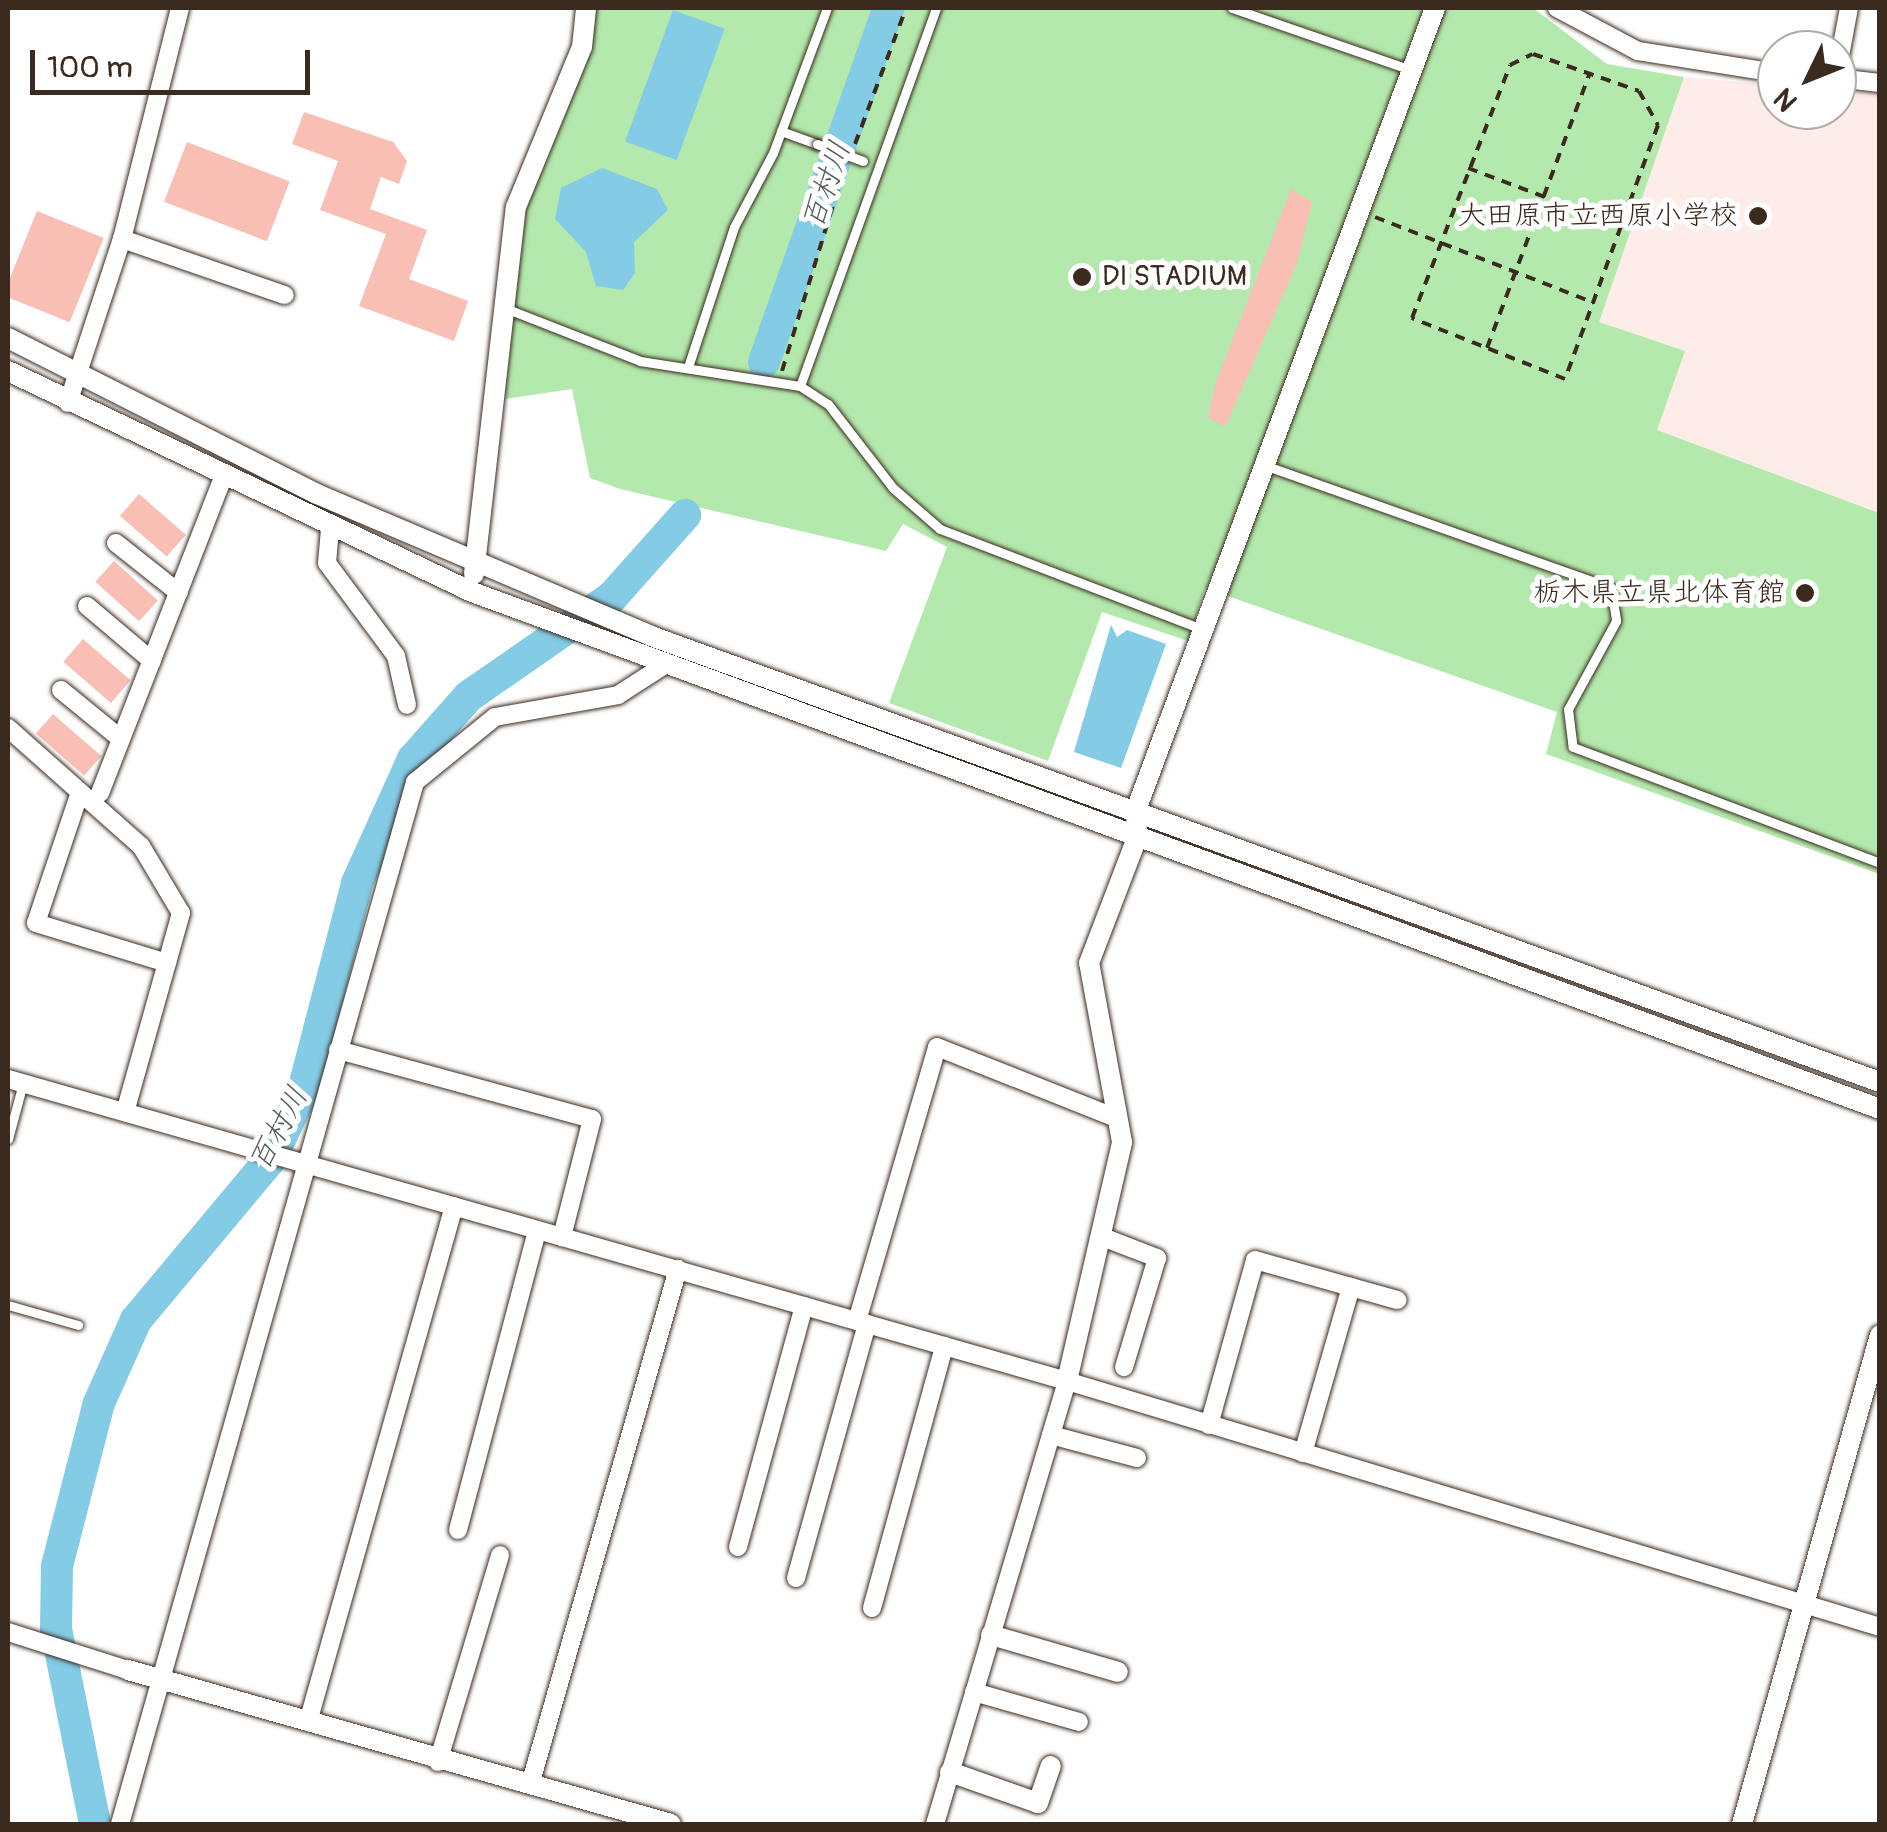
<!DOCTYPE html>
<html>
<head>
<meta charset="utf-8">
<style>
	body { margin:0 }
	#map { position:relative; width:1887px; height:1832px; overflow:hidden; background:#fff; font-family:Pangolin,"Klee One",sans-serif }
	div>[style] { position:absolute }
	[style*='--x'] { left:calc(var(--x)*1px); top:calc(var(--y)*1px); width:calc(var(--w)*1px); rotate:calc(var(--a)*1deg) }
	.built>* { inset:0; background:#fdece8 }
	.green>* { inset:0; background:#b3e9ac }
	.water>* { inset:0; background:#84cbe5; transform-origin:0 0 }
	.river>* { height:32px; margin:-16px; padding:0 16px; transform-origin:16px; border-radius:16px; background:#84cbe5 }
	.building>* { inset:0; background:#f9beb4; transform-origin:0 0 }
	.path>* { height:4px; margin-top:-2px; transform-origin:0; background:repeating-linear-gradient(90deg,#3b2a1e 0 10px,transparent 0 18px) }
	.roads { filter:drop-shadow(0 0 2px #3b2a1e) drop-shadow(0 0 2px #3b2a1e) }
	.service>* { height:9px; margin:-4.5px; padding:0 4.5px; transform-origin:4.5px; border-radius:4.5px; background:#fff }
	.minor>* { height:18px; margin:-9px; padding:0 9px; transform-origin:9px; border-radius:9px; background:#fff }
	.tertiary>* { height:20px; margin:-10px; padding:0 10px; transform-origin:10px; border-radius:10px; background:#fff }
	.bridges { filter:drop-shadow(0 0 2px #3b2a1e) drop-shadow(0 0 2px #3b2a1e) }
	.service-bridge>* { height:9px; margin:-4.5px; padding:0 4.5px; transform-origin:4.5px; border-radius:4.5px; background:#fff }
	.dots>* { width:28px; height:28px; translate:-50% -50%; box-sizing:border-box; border:5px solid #fff; border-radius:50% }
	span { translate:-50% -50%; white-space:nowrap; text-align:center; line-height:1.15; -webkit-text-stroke:10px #fff; paint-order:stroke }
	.poi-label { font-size:28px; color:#3b2a1e }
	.right { translate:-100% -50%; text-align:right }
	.left { translate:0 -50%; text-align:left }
	.water-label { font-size:30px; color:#515a5a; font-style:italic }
	.frame { position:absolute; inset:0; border:10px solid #3b2a1e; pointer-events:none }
	.north { position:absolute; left:1757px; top:30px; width:100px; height:100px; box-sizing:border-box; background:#fff; border:2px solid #b1aaa5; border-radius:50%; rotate:227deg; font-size:28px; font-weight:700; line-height:40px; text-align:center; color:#3b2a1e }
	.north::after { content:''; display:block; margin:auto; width:35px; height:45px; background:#3b2a1e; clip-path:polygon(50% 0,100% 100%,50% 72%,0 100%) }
	.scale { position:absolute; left:30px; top:50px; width:280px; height:45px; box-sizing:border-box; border:5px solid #3b2a1e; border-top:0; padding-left:12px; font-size:30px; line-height:35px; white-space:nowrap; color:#3b2a1e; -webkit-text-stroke:8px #fff; paint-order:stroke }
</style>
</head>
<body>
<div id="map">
	<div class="built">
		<div style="clip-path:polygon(1684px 77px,1777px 85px,1777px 110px,1837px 110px,1837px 90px,1879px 93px,1879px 513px,1657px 430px,1598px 322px)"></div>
	</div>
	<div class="green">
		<div style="clip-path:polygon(596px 8px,1533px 8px,1607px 64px,1684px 77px,1599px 322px,1685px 351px,1657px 430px,1879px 513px,1879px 874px,1546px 754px,1557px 712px,1205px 588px,1188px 641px,1102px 612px,1048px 761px,889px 703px,947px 547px,903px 524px,886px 551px,620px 489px,590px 478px,572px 389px,505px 399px,524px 210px)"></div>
	</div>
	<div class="water">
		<div style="left:673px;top:10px;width:55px;height:140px;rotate:20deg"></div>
		<div style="clip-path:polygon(602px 168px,657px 189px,668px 210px,634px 242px,635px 273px,623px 290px,596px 286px,586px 252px,555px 219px,561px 188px)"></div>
		<div style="clip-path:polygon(1111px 625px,1117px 637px,1127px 630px,1166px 644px,1121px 768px,1074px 752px)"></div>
	</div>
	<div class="river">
		<div style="--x:764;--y:362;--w:375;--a:-70.6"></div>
		<div style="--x:95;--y:1824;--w:199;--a:-101.3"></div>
		<div style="--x:56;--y:1629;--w:63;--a:-89.1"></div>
		<div style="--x:57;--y:1566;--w:168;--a:-75.6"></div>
		<div style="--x:99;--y:1403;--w:91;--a:-66"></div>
		<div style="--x:136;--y:1320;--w:209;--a:-50.1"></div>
		<div style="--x:270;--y:1160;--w:76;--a:-64.4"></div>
		<div style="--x:303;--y:1091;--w:215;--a:-75.4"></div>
		<div style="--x:357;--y:883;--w:136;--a:-65.7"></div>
		<div style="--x:413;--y:759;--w:84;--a:-48.4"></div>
		<div style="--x:469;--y:696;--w:174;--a:-34.7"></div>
		<div style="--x:612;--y:597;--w:110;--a:-48.3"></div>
	</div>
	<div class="building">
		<div style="clip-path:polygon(304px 112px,393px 142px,407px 161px,399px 184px,381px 177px,370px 209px,427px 230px,409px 279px,468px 301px,454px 341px,359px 306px,386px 234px,320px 210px,338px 161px,292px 144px)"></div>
		<div style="left:187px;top:142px;width:110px;height:64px;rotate:21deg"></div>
		<div style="clip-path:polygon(1291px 189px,1312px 202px,1297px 263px,1225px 427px,1208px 418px,1216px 382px)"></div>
		<div style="left:37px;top:211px;width:72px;height:91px;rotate:22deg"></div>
		<div style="left:139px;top:494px;width:62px;height:29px;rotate:41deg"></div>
		<div style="left:114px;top:561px;width:59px;height:28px;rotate:42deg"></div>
		<div style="left:83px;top:639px;width:63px;height:30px;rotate:41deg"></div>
		<div style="left:53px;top:714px;width:64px;height:26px;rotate:41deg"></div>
	</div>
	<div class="path">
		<div style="--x:1533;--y:54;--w:112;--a:19.2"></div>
		<div style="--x:1639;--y:91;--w:39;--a:61"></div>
		<div style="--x:1658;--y:125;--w:270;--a:110.1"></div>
		<div style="--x:1565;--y:379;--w:165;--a:-158.3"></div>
		<div style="--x:1412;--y:318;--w:271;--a:-68.8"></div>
		<div style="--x:1510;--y:65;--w:25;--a:-26"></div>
		<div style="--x:855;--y:144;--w:145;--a:-69.4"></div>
		<div style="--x:1468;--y:168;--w:165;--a:20.6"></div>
		<div style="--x:1375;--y:217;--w:235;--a:21.4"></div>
		<div style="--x:1487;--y:348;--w:294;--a:-69.5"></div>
		<div style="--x:782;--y:371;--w:214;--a:-72.9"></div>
	</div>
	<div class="roads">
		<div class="service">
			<div style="--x:1232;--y:8;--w:189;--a:19.1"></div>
			<div style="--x:781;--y:131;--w:38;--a:20"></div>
			<div style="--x:505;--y:308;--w:145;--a:21.4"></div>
			<div style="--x:640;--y:361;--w:162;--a:8.9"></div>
			<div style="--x:800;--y:386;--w:33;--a:33"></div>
			<div style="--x:828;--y:404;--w:106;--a:52.3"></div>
			<div style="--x:893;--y:488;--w:62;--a:41.1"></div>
			<div style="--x:940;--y:529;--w:280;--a:20.9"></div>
			<div style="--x:688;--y:367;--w:147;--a:-71.8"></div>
			<div style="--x:734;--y:227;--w:84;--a:-62.2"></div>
			<div style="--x:773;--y:153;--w:155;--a:-69.6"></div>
			<div style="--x:800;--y:386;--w:402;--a:-70.2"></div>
			<div style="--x:1264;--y:465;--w:368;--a:19.5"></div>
			<div style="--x:1611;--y:588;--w:33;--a:81"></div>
			<div style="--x:1616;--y:621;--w:100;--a:118.6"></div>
			<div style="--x:1568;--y:709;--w:38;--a:83"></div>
			<div style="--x:1573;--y:747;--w:328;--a:20.7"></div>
			<div style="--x:8;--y:1139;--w:58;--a:-75"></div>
			<div style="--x:8;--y:1305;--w:73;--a:15.9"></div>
		</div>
		<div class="minor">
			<div style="--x:1557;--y:8;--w:92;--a:28"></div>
			<div style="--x:1638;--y:51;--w:141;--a:9"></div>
			<div style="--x:1837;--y:72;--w:65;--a:-79.4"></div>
			<div style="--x:1837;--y:78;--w:43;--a:6.6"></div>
			<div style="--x:122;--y:239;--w:172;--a:19"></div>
			<div style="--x:68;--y:403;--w:173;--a:-71.8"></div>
			<div style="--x:122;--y:239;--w:238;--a:-75.9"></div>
			<div style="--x:330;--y:529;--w:34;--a:95"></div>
			<div style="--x:327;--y:563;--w:116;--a:53.4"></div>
			<div style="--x:396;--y:656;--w:50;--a:77.3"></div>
			<div style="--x:116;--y:543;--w:80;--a:38.4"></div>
			<div style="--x:87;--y:606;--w:85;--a:40.2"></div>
			<div style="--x:61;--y:690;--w:77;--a:39.2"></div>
			<div style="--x:8;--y:728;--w:178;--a:41.6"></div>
			<div style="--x:141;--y:846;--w:78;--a:59.2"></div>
			<div style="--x:181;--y:913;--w:207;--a:105.7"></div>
			<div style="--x:80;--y:792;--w:138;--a:108.6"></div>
			<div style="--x:36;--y:923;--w:137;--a:17"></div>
			<div style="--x:100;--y:793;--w:338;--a:-68.7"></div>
			<div style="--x:338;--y:1050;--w:263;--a:15.2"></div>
			<div style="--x:592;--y:1119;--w:122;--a:104.3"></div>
			<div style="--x:8;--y:1079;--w:1101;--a:15.92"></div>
			<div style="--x:1067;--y:1381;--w:849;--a:16.83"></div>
			<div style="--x:1105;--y:1238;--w:56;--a:21"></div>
			<div style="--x:1157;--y:1258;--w:114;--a:106.8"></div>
			<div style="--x:857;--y:1321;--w:285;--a:-73.7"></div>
			<div style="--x:937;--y:1047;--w:193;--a:21.6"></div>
			<div style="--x:1209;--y:1425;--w:171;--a:-74.4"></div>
			<div style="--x:1255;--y:1260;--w:148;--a:15.7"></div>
			<div style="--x:1051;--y:1435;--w:89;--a:15"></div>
			<div style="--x:1303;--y:1453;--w:173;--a:-73.9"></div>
			<div style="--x:458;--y:1530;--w:310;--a:-75.2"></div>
			<div style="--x:738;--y:1547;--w:250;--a:-74.7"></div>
			<div style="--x:796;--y:1578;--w:264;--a:-74.4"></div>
			<div style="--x:872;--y:1608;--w:272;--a:-74.6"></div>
			<div style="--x:8;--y:1632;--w:126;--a:17.6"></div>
			<div style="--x:974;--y:1692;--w:109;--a:15.9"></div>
			<div style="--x:308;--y:1722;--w:536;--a:-74.2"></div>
			<div style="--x:438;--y:1762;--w:216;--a:-73.3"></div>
			<div style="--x:530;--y:1785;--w:537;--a:-74"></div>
			<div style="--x:120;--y:1824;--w:1083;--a:-74.19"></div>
			<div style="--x:415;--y:782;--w:103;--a:-39.1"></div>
			<div style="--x:495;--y:717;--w:125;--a:-10.1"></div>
			<div style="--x:618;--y:695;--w:54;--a:-32.8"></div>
			<div style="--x:935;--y:1824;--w:462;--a:-73.4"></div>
		</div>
		<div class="tertiary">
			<div style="--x:8;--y:338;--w:346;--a:26.8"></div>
			<div style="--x:317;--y:494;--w:363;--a:23"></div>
			<div style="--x:651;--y:636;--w:1307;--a:19.95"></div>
			<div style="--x:8;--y:371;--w:514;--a:25.47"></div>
			<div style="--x:472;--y:592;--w:1500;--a:20.16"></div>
			<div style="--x:474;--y:574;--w:369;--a:-83.5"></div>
			<div style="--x:516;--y:207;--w:173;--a:-67.6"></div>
			<div style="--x:582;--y:47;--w:39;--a:-84"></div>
			<div style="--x:1067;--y:1381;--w:245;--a:-77"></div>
			<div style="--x:1122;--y:1142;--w:182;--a:-100.4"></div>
			<div style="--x:1089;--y:963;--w:134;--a:-69"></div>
			<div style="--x:1137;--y:838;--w:28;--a:-92"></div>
			<div style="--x:1136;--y:810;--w:856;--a:-69.55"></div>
			<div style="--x:991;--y:1635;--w:132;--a:16.2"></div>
			<div style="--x:128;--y:1670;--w:564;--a:15.83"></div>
			<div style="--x:950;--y:1772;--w:93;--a:19.4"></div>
			<div style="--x:1038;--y:1803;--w:39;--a:-71"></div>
			<div style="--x:1742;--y:1824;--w:508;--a:-74.24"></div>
		</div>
	</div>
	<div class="bridges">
		<div class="service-bridge">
			<div style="--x:817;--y:144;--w:49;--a:20.3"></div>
		</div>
	</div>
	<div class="dots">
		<div style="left:1758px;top:216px;background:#3b2a1e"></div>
		<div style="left:1082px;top:277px;background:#3b2a1e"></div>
		<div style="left:1805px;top:593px;background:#3b2a1e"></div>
	</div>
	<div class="poi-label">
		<span class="right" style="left:1738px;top:216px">大田原市立西原小学校</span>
		<span class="left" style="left:1102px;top:277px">DI STADIUM</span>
		<span class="right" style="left:1785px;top:593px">栃木県立県北体育館</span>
	</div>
	<div class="water-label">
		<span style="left:827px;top:185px;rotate:-71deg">百村川</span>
		<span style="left:279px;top:1129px;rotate:-62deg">百村川</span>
	</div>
	<div class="frame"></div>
	<div class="north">N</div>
	<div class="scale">100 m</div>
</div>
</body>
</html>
